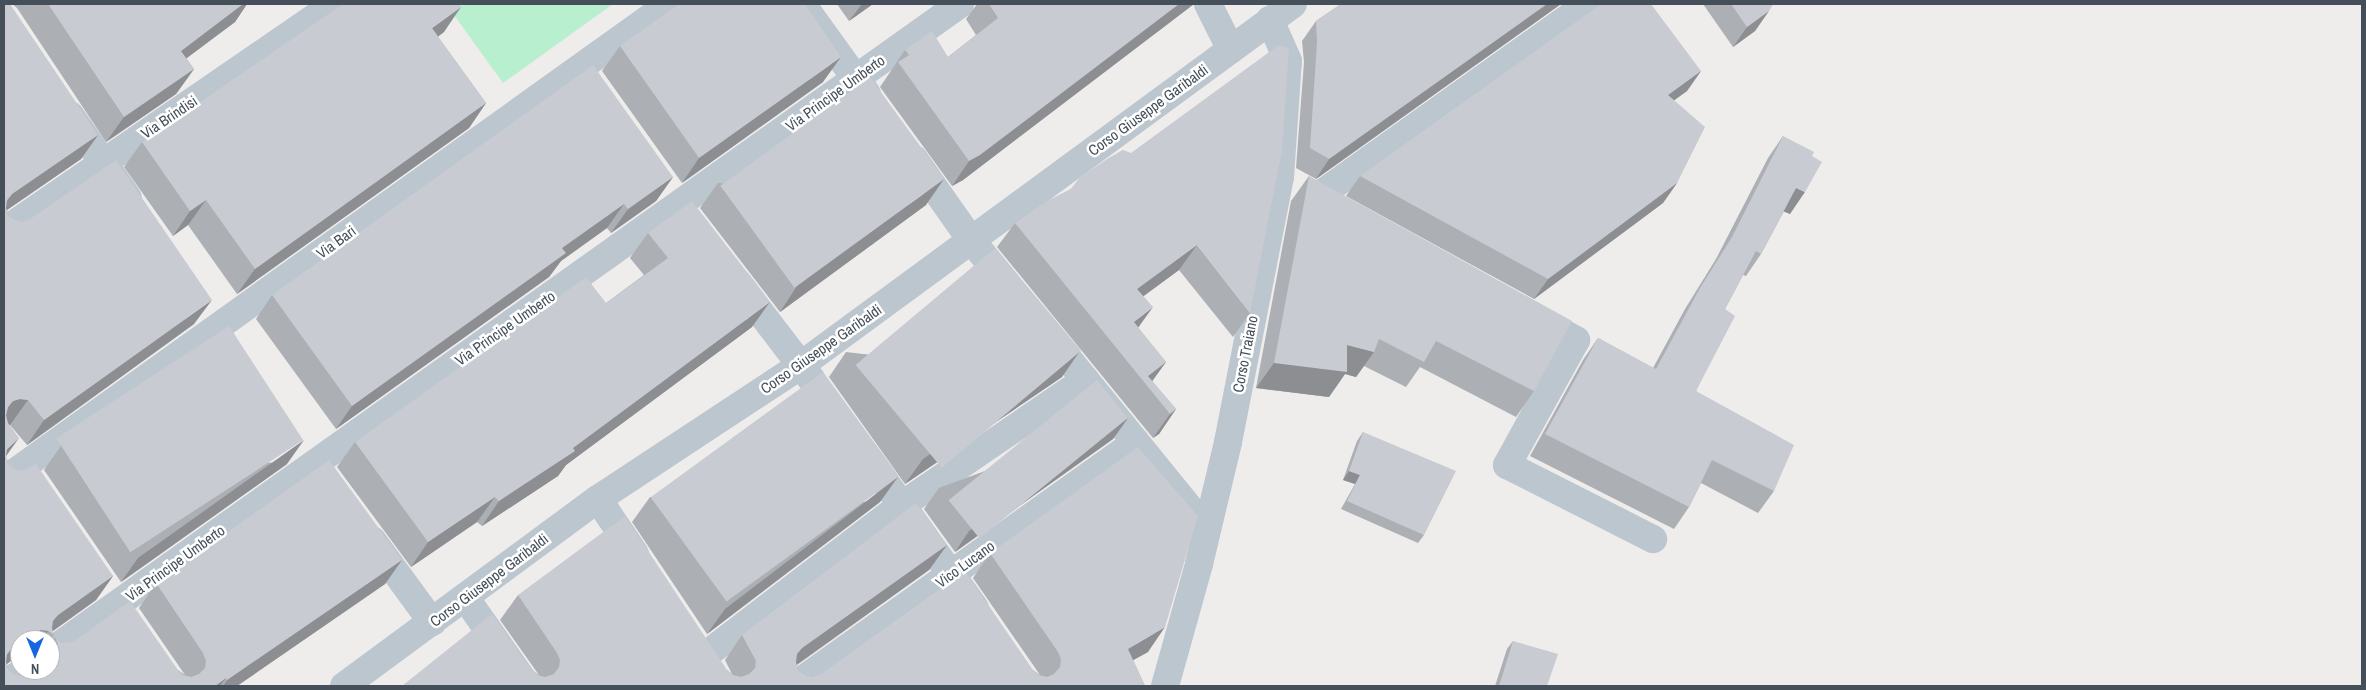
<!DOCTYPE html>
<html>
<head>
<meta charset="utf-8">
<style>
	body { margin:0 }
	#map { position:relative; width:2366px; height:690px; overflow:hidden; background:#efecec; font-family:"Archivo Narrow",sans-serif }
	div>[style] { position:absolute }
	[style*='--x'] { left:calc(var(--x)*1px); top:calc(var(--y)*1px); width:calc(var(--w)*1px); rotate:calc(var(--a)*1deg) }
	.green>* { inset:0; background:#b8efcf }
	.minor>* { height:28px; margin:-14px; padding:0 14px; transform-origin:14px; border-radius:14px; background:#bcc6cf }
	.wall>* { inset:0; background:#acafb4 }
	.shaded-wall>* { inset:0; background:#8c8e92 }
	.building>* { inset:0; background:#c8cbd1; transform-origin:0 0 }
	span { translate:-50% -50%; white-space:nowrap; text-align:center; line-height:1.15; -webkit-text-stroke:5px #fff; paint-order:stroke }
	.street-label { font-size:15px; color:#444f5a }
	.frame { position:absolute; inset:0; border:5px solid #444f5a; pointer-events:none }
	.north { position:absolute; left:10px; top:630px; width:50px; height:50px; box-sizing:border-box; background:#fff; border:1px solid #b4b9bd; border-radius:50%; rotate:180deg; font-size:14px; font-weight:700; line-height:20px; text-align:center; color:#444f5a }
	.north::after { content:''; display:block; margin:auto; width:18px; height:22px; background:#1567e0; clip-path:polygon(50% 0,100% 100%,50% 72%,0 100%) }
</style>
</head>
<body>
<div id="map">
	<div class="green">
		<div style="clip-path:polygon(446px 4px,613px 4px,503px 83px)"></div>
	</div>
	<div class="minor">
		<div style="--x:802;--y:4;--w:111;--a:54.2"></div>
		<div style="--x:1208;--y:4;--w:51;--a:63.4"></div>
		<div style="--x:70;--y:115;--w:101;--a:55.1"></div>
		<div style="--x:914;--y:159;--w:99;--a:54.9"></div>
		<div style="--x:971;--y:240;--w:58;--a:50.6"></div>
		<div style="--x:1317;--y:197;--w:333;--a:-35.5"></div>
		<div style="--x:4;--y:231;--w:401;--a:-34.5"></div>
		<div style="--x:738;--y:283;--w:122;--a:52.7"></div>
		<div style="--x:1533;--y:317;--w:49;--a:28.1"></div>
		<div style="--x:1576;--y:340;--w:143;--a:118.9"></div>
		<div style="--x:1507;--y:465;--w:164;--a:26.9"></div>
		<div style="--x:1048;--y:334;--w:249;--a:50.9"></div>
		<div style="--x:868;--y:458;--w:184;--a:54.5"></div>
		<div style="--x:4;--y:480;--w:818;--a:-35.59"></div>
		<div style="--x:598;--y:499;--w:66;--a:56.1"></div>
		<div style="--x:372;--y:540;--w:102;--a:53.8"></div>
		<div style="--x:465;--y:597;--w:108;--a:55.1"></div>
		<div style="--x:50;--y:652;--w:1117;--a:-35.45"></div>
		<div style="--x:703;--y:657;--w:250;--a:-37.4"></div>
		<div style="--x:902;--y:505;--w:222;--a:-34.3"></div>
		<div style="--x:4;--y:685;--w:26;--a:-36"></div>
		<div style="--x:344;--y:686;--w:315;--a:-36.4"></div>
		<div style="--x:598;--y:499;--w:243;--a:-33.4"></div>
		<div style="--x:801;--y:365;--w:610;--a:-36.27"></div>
		<div style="--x:794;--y:686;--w:420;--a:-35.5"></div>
		<div style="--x:1165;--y:686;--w:127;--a:-74.4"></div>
		<div style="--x:1199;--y:564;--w:125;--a:-76.6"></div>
		<div style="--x:1228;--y:442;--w:270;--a:-78.9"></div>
		<div style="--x:1280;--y:177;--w:116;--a:-86.1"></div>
		<div style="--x:1288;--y:61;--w:45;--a:-113.7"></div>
	</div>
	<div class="wall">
		<div style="clip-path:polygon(4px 4px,98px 135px,81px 159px,7px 210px,8px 215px,15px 220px,194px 324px,27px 445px,10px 425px,6px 456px,8px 464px,113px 576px,96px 600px,53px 631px,54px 635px,50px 641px,50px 640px,20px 640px,20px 656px,16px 657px,7px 664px,8px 669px,14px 674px,22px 676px,50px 670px,50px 645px,55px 637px,61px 642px,178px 670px,185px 675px,139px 608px,156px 583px,402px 560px,385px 584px,237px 686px,4px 686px)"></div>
		<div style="clip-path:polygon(12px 4px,247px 4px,235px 22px,186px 58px,194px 69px,176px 94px,106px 142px,17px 8px)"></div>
		<div style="clip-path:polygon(837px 4px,873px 4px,849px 21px)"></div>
		<div style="clip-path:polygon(977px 4px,1194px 4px,963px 180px,952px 186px,880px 87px,905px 50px,948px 57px,976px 35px,966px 19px)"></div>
		<div style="clip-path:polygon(1341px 4px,1561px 4px,1316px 179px,1296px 168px,1304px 62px,1302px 41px,1316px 21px)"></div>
		<div style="clip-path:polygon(1703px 4px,1773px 4px,1755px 31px,1733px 47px)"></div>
		<div style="clip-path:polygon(444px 32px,438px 37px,486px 103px,469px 128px,237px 294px,188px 225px,173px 236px,124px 167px,142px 142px)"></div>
		<div style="clip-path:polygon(620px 46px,823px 82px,682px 183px,602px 71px)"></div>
		<div style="clip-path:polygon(1701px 71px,1687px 91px,1674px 100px,1677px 183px,1663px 203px,1534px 299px,1346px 196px,1360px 176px)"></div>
		<div style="clip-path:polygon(1783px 136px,1812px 156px,1790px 214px,1784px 211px,1761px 254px,1746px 276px,1743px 275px,1725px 309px,1696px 391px,1774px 491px,1758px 513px,1701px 483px,1689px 507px,1674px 529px,1530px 456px,1583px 360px,1598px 338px,1653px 368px,1685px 309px,1716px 259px,1768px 158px)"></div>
		<div style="clip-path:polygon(1123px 150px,1250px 313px,1233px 337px,1179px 270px,1144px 296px,1138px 328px,1166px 362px,1152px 381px,1176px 409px,1159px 434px,1153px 438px,997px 247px,1015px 223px,1071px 189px)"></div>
		<div style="clip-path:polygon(1309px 176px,1534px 391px,1516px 417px,1420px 367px,1406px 387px,1364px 366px,1356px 377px,1345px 374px,1329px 397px,1256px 388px,1291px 201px)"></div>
		<div style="clip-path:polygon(673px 177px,656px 201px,611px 233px,607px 228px,561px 261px,549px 277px,336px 429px,256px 319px,272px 295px)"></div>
		<div style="clip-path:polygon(718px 183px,926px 205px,780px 312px,700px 208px)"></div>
		<div style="clip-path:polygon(648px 233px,752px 327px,566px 465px,558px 476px,482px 526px,477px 522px,411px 567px,337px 467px,355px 442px,606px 303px,644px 275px,630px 258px)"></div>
		<div style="clip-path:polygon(846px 352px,1062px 377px,905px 484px,829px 377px)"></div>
		<div style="clip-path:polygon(1128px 418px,1113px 439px,955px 552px,924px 509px,939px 488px)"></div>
		<div style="clip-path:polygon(1363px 432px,1424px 535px,1418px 543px,1341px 509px,1355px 484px,1343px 480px,1357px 441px)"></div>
		<div style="clip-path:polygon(61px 446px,287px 464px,121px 582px,44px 470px)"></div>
		<div style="clip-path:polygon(650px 497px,880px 502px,707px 634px,632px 522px)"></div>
		<div style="clip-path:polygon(947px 545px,929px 570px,797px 665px,798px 670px,805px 675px,812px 677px,1033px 670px,1040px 675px,973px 578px,990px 553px,1148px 652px,1133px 660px,1145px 686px,402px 686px,532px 670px,539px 675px,500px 620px,518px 595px,727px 670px,732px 674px,725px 660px,742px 635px)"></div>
		<div style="clip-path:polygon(1513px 641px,1547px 686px,1495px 686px,1507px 649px)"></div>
	</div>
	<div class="shaded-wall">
		<div style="clip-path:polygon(243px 4px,247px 4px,235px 22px,163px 76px,181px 51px)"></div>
		<div style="clip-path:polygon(862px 4px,873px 4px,849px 21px)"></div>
		<div style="clip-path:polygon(1179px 4px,1194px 4px,963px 180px,952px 186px,969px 161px)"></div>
		<div style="clip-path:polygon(1547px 4px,1561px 4px,1316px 179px,1329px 159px)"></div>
		<div style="clip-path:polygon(461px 7px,444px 32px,414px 53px,432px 28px)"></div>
		<div style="clip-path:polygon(1769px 11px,1755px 31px,1733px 47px,1747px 27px)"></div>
		<div style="clip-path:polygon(841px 57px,823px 82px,682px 183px,699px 158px)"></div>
		<div style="clip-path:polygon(194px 69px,176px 94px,106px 142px,124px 117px)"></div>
		<div style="clip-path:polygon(1701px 71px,1687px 91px,1654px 115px,1668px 95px)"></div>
		<div style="clip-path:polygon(486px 103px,469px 128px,237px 294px,255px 269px)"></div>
		<div style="clip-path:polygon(98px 135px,81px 159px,4px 212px,4px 205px,12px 194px)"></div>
		<div style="clip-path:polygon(673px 177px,656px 201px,611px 233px,628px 209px)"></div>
		<div style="clip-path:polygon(944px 179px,926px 205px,780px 312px,797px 286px)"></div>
		<div style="clip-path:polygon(1677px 183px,1663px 203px,1534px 299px,1548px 279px)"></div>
		<div style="clip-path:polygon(1796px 188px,1805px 192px,1790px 214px,1780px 210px)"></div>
		<div style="clip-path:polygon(206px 200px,188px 225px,173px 236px,190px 211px)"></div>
		<div style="clip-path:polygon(624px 204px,607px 228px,561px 261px,549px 277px,336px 429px,352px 406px,562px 248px)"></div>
		<div style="clip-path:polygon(1197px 245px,1179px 270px,1120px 313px,1137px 289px)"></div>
		<div style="clip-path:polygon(212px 300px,194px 324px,27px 445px,44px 420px)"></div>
		<div style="clip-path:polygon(770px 302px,752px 327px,566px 465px,558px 476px,482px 526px,499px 501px,573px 448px)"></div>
		<div style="clip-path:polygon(1153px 307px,1135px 332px,1134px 322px)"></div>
		<div style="clip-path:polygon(1347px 345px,1374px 352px,1356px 377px,1345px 374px,1329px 397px,1256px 388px,1274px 363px)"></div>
		<div style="clip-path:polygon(1080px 351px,1062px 377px,905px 484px,923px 459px)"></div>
		<div style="clip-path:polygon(1166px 362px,1148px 387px,1148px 376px)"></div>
		<div style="clip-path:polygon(20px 399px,28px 400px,10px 425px,4px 424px,8px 407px,13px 401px)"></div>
		<div style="clip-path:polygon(1176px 409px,1159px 434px,1153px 438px,1170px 414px)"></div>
		<div style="clip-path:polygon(1128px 418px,1113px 439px,955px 552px,969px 531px)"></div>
		<div style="clip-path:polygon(19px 438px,4px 459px,7px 449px)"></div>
		<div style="clip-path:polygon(304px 440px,287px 464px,121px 582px,138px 558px)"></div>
		<div style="clip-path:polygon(1349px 471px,1360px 475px,1355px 484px,1343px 480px)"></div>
		<div style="clip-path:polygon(898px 477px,880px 502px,707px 634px,725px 609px)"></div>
		<div style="clip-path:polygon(495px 497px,477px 522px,411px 567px,428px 542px)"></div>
		<div style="clip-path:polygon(947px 545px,929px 570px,785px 673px,797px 654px,802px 648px)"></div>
		<div style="clip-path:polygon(402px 560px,385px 584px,237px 686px,223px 686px,227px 680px)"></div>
		<div style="clip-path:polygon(113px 576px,96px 600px,50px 633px,48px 631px,42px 640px,23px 640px)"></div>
		<div style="clip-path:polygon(1165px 627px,1148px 652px,1110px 673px,1128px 649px)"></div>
		<div style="clip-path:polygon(20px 642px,20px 656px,16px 657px,4px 666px,4px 659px,12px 648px)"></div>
		<div style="clip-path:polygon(226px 678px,220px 686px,215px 686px)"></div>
	</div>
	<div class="building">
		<div style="clip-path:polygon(4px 4px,10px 4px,98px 135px,12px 194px,7px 200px,6px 208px,8px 215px,15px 220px,23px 222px,30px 219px,116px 160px,212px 300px,44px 420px,28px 400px,20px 399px,13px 401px,8px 407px,6px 415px,8px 423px,19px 438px,7px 449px,6px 456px,8px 464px,14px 469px,22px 471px,36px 464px,113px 576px,58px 615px,53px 621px,52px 628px,54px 635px,48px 631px,41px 630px,33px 633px,23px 640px,20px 640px,20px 642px,12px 648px,7px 654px,6px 662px,8px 669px,14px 674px,22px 676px,30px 673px,34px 670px,50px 670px,50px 657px,56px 652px,58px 644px,55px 637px,61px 642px,68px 643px,76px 640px,130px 601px,178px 670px,183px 675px,191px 677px,199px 674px,205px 668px,206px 661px,203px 653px,156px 583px,329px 460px,402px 560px,227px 680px,226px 678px,215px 686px,4px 686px)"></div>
		<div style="clip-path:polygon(48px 4px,243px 4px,181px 51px,194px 69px,124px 117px)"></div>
		<div style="clip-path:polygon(343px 4px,459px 4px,461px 7px,432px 28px,486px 103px,255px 269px,206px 200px,190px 211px,142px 142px)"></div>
		<div style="clip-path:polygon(679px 4px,805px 4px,841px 57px,699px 158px,620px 46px)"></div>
		<div style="clip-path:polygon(989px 4px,1179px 4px,980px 155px,969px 161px,898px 62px,909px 55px,905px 50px,932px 31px,948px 57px,998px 18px)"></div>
		<div style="clip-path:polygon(1341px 4px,1547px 4px,1329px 159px,1310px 148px,1317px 42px,1316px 21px)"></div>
		<div style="clip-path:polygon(1601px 4px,1651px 4px,1701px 71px,1668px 95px,1705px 127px,1677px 183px,1548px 279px,1360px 176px)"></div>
		<div style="clip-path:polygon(1731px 4px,1773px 4px,1769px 11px,1747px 27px)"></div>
		<div style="clip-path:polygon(1279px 45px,1289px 48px,1282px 150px,1250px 313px,1197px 245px,1137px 289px,1153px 307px,1134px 322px,1166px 362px,1148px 376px,1176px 409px,1170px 414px,1015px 223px,1047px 201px,1071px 189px,1080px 177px,1107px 159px,1123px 150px,1131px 153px)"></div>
		<div style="clip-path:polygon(593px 65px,673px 177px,628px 209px,624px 204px,562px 248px,566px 253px,352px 406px,272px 295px)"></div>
		<div style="left:870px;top:77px;width:126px;height:185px;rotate:54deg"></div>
		<div style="clip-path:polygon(1783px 136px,1814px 152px,1812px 156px,1822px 162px,1805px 192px,1796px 188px,1761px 254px,1756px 251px,1725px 309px,1735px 316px,1696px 391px,1794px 445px,1774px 491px,1712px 460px,1689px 507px,1545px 434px,1598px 338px,1656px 369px,1700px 288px,1732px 237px)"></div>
		<div style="clip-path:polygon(1309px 176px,1572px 321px,1534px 391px,1436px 341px,1424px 362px,1379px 339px,1374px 352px,1347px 345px,1347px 372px,1274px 363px)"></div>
		<div style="clip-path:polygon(692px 201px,770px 302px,573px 448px,575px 451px,499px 501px,495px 497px,428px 542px,355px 442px,586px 277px,606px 303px,668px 258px,648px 233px)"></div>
		<div style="left:995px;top:248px;width:134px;height:182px;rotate:50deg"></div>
		<div style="left:229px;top:326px;width:136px;height:206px;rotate:57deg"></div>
		<div style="left:823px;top:372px;width:129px;height:213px;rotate:54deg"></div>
		<div style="left:1097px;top:380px;width:49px;height:191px;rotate:51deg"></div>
		<div style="clip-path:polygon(1363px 432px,1456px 471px,1424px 535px,1347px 501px,1360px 475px,1349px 471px)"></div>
		<div style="clip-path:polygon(1138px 447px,1198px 516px,1165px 627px,1128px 649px,1145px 686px,402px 686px,492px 614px,532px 670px,538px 675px,545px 677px,554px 674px,559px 667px,560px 660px,557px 653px,518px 595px,625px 516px,727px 670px,733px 675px,741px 677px,749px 674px,755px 668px,756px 661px,742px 635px,916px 503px,947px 545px,802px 648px,797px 654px,796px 662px,798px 670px,805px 675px,812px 677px,821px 674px,965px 571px,1033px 670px,1039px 675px,1047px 677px,1054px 674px,1060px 667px,1061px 659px,1058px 652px,990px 553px)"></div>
		<div style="clip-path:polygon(1513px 641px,1558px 654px,1547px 686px,1499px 686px)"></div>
	</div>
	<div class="street-label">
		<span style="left:835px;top:93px;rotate:-36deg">Via Principe Umberto</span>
		<span style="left:1148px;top:110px;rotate:-36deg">Corso Giuseppe Garibaldi</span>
		<span style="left:169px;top:117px;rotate:-34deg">Via Brindisi</span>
		<span style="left:336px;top:242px;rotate:-36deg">Via Bari</span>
		<span style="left:505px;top:328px;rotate:-35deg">Via Principe Umberto</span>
		<span style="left:821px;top:349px;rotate:-35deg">Corso Giuseppe Garibaldi</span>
		<span style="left:1245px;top:354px;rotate:-79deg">Corso Traiano</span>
		<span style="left:175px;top:563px;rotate:-36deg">Via Principe Umberto</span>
		<span style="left:965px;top:564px;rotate:-36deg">Vico Lucano</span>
		<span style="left:489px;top:580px;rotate:-37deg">Corso Giuseppe Garibaldi</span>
	</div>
	<div class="frame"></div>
	<div class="north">N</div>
</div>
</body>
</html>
